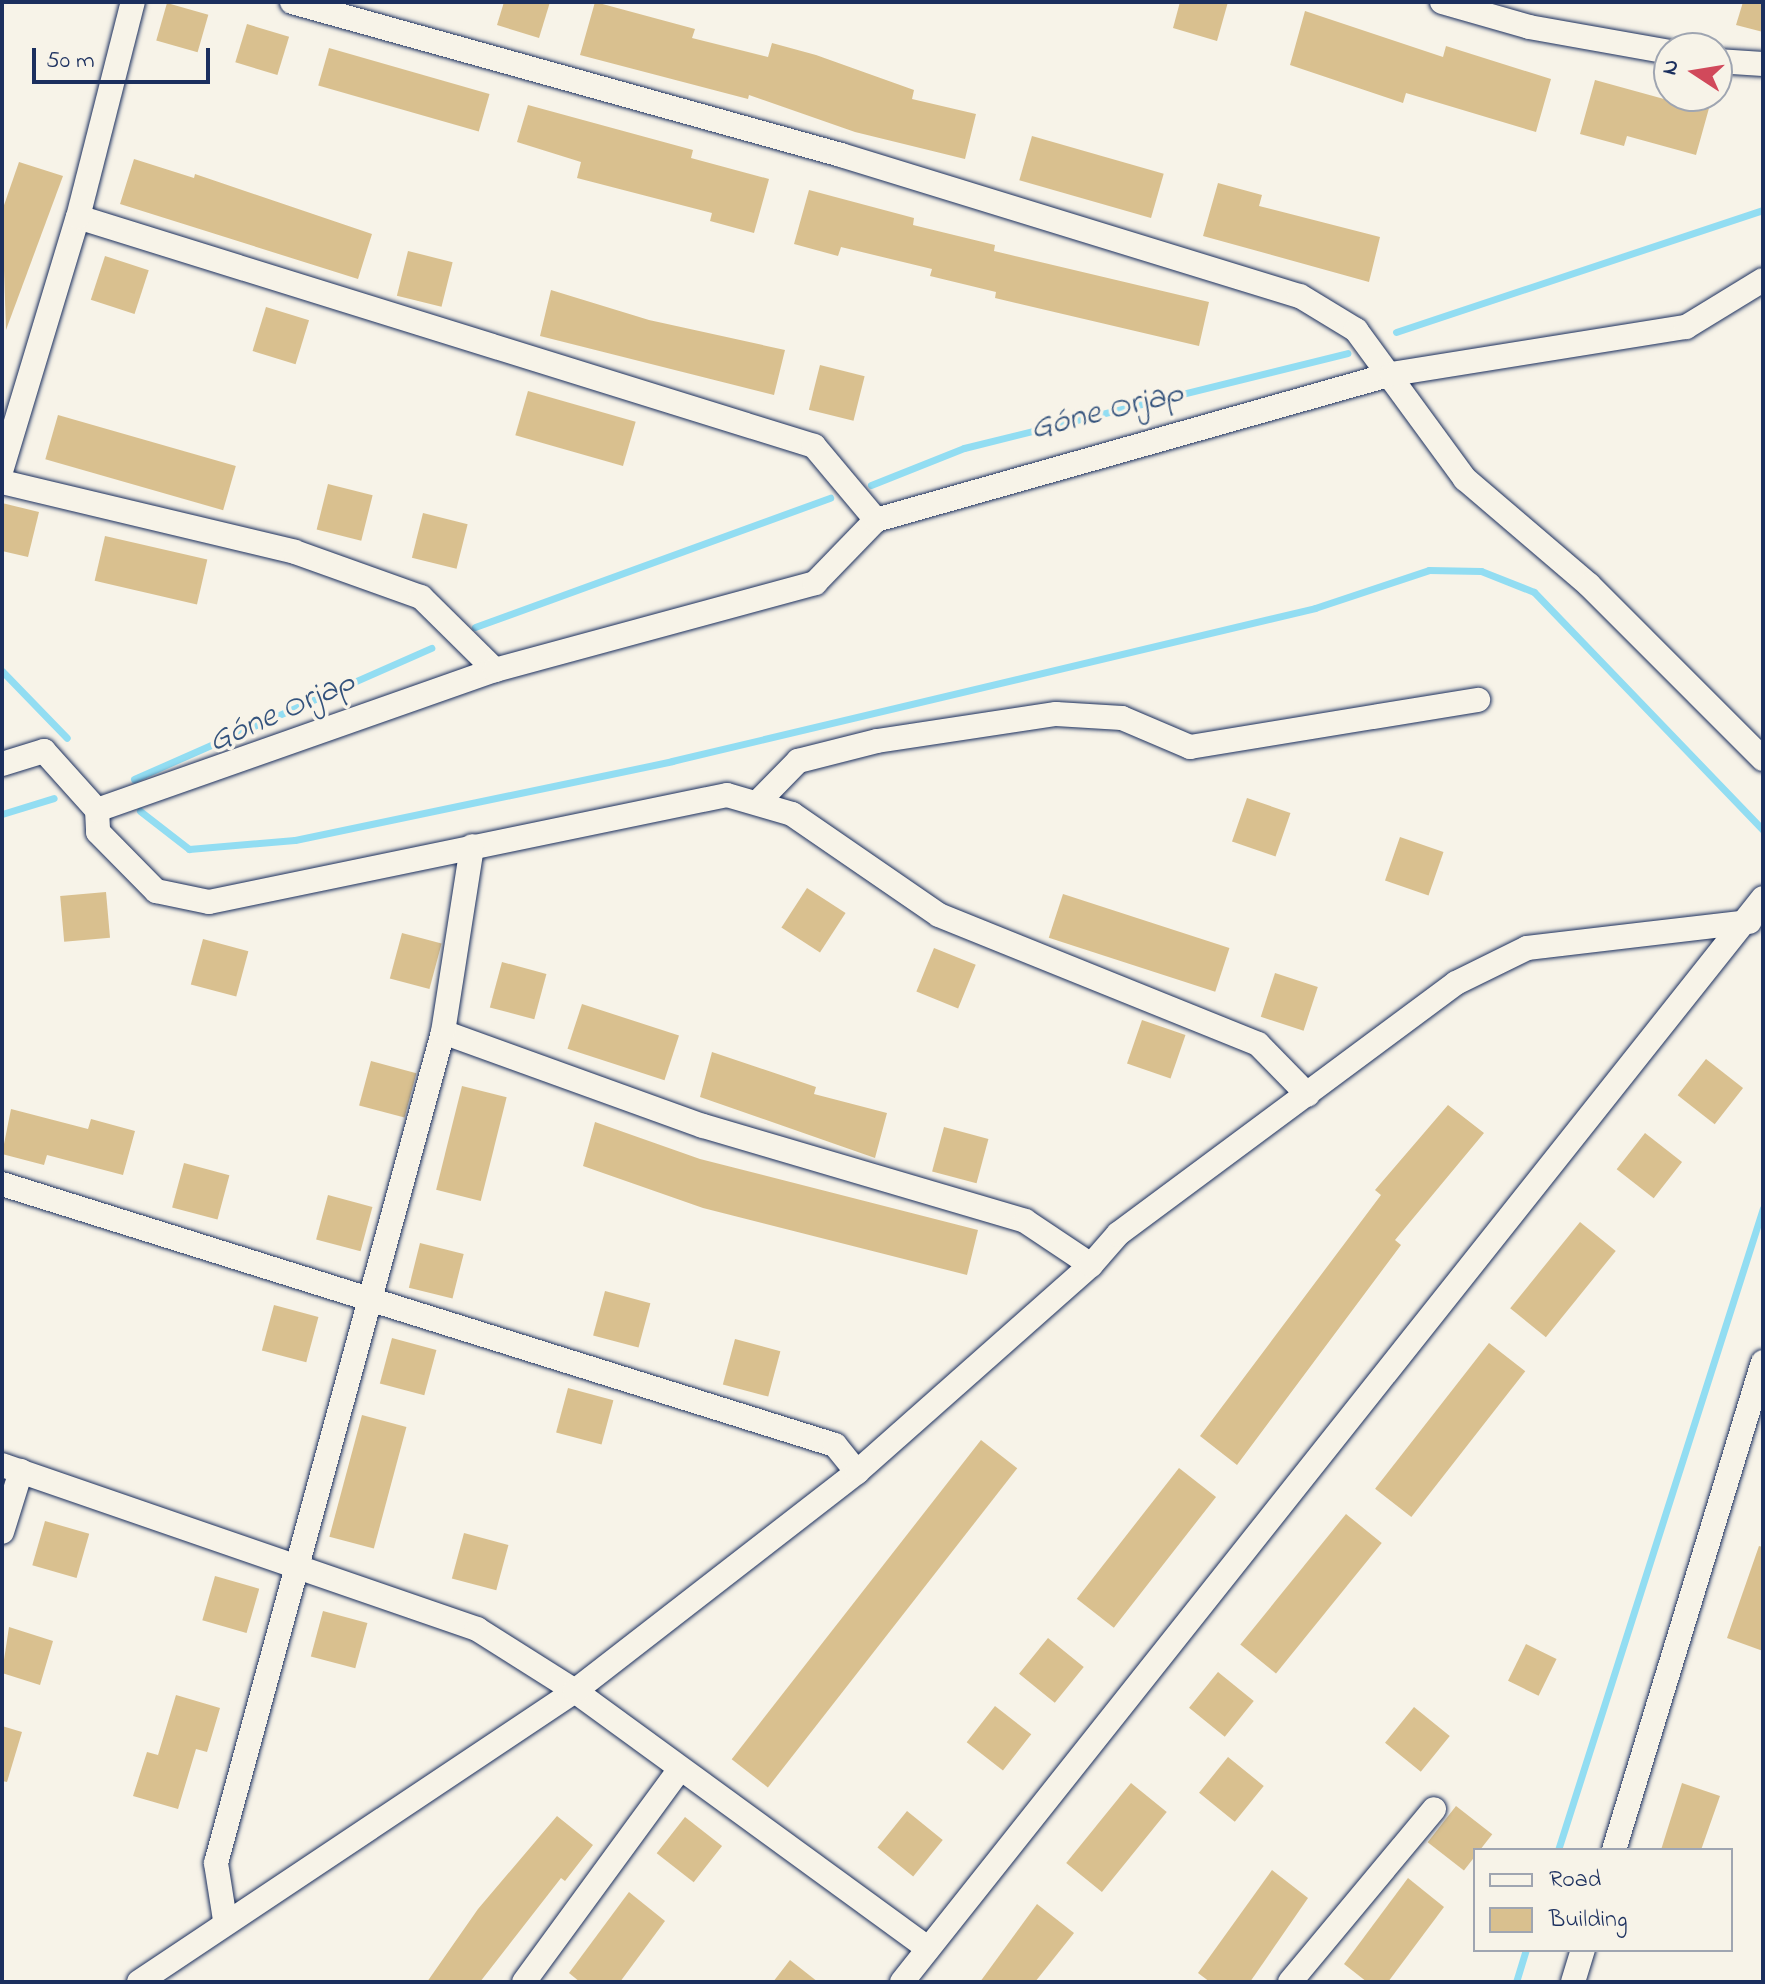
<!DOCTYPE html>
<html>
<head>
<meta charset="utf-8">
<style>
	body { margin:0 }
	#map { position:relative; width:1765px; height:1984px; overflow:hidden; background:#f7f3e8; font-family:"Indie Flower",sans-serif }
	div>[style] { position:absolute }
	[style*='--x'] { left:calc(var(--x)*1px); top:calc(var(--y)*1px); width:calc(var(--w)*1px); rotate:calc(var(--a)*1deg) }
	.stream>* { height:7px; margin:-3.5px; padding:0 3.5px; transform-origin:3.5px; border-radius:3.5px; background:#92ddf2 }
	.building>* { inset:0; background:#d9c08f; transform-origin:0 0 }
	.roads { filter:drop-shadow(0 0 2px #1b2f5e) drop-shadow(0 0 2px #1b2f5e) }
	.minor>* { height:24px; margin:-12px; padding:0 12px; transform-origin:12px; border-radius:12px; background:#f7f3e8 }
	span { translate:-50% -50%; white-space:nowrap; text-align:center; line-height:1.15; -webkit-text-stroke:7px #f7f3e8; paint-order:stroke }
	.water-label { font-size:34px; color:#33527c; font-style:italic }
	.frame { position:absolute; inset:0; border:4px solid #1b2f5e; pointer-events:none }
	.legend { position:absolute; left:1473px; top:1848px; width:260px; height:104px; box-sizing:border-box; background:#f7f3e8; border:2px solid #9fa5b1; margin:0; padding:10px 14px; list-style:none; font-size:24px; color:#1b2f5e }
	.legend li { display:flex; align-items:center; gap:16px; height:40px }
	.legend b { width:40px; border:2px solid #9fa5b1 }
	.north { position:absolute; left:1653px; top:32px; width:80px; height:80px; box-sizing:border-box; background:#f7f3e8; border:2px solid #9fa5b1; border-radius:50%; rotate:282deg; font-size:22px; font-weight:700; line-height:32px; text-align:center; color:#1b2f5e }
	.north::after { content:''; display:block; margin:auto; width:28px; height:36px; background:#d1495b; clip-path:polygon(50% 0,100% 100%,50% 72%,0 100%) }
	.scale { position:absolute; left:32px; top:48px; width:178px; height:36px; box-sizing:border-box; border:4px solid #1b2f5e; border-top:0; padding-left:10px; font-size:24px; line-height:28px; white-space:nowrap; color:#1b2f5e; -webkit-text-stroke:6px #f7f3e8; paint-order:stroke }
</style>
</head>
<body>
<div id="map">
	<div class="stream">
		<div style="--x:1396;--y:332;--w:387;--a:-18.4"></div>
		<div style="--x:871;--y:485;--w:100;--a:-21.7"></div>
		<div style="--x:964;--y:448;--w:395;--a:-13.9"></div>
		<div style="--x:475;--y:627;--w:378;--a:-20"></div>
		<div style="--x:2;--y:671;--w:93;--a:45.9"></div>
		<div style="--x:134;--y:779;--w:325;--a:-23.8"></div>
		<div style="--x:140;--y:811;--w:62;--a:37.8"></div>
		<div style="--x:189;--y:849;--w:106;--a:-4.9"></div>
		<div style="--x:295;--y:840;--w:385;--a:-11.8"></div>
		<div style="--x:672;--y:761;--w:661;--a:-13.38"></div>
		<div style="--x:1315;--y:608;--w:120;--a:-18.4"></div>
		<div style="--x:1429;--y:570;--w:52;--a:1.1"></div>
		<div style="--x:1481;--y:571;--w:57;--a:21.6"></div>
		<div style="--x:1534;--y:592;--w:330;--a:46.1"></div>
		<div style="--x:2;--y:814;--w:54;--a:-17.1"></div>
		<div style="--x:1558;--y:1850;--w:674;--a:-72.29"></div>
		<div style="--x:1516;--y:1982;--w:34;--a:-73"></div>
	</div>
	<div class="building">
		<div style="clip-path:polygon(504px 2px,550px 2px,539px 38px,497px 25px)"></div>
		<div style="clip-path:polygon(595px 2px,695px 29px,692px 38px,768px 57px,772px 43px,816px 55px,914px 90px,912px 99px,976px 114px,965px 159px,855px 132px,749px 95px,748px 99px,580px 55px)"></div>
		<div style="clip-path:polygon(1180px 2px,1228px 2px,1217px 41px,1173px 28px)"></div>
		<div style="clip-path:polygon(1743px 2px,1763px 2px,1763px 32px,1736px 25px)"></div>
		<div style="left:167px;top:3px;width:43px;height:39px;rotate:16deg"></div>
		<div style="clip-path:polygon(1305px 11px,1443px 57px,1446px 46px,1551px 79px,1536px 132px,1406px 93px,1403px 103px,1290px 65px)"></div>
		<div style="left:247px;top:24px;width:44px;height:40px;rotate:17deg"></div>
		<div style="left:329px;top:48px;width:167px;height:39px;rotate:16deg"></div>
		<div style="clip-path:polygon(1595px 80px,1664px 99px,1711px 101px,1696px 155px,1627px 136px,1624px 146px,1580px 134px)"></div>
		<div style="clip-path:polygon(528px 105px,693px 150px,691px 158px,769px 179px,754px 233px,710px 221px,712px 213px,577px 178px,581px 162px,517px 142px)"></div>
		<div style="left:1032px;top:136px;width:137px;height:46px;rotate:16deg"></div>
		<div style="clip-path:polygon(134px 159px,194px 178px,195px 174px,372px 234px,358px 279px,120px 204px)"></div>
		<div style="clip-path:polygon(19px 162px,63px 176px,6px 330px,2px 211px)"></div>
		<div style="clip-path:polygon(1218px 183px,1262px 195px,1259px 206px,1380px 237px,1369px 282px,1203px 236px)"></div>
		<div style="clip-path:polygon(809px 190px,914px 218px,913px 225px,995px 245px,994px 251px,1209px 302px,1199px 346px,995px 298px,996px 292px,930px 276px,932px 269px,841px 247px,838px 256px,794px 244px)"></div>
		<div style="left:408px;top:251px;width:46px;height:46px;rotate:14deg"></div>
		<div style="left:105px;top:256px;width:46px;height:46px;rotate:18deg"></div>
		<div style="clip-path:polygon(551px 290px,649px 320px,785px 350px,774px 395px,540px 336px)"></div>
		<div style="left:266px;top:307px;width:45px;height:46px;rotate:17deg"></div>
		<div style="left:820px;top:365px;width:46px;height:46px;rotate:14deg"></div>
		<div style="left:528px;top:391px;width:112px;height:46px;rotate:16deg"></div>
		<div style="left:58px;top:415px;width:185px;height:46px;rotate:16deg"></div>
		<div style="left:328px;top:484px;width:46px;height:47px;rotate:14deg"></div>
		<div style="clip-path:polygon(2px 503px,39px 512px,28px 557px,2px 551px)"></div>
		<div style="left:423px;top:513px;width:46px;height:46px;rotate:14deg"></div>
		<div style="left:105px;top:536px;width:105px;height:46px;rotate:13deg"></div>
		<div style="left:1247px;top:798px;width:46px;height:46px;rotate:19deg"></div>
		<div style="left:1400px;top:837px;width:46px;height:46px;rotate:19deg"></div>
		<div style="left:807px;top:888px;width:46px;height:47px;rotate:33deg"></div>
		<div style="left:106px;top:892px;width:46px;height:46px;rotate:85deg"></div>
		<div style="left:1063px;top:894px;width:175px;height:46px;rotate:18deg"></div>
		<div style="left:402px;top:933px;width:41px;height:47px;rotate:15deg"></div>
		<div style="left:203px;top:939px;width:47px;height:47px;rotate:15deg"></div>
		<div style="left:934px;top:948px;width:45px;height:47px;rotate:22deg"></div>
		<div style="left:502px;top:962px;width:46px;height:47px;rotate:15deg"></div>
		<div style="left:1275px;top:973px;width:45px;height:46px;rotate:18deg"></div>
		<div style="left:582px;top:1004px;width:102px;height:47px;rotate:18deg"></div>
		<div style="left:1142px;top:1020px;width:46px;height:46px;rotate:19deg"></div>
		<div style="clip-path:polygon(712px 1052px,816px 1087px,814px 1094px,887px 1113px,875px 1158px,700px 1097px)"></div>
		<div style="left:1706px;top:1059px;width:47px;height:46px;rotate:38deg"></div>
		<div style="left:371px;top:1061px;width:47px;height:46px;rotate:15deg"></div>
		<div style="left:462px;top:1086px;width:46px;height:107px;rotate:14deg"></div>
		<div style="clip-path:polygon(1448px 1105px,1484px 1133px,1395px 1240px,1401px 1245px,1237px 1465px,1200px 1436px,1381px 1195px,1375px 1190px)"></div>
		<div style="clip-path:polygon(11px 1109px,88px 1129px,91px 1119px,135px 1131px,123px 1175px,47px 1155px,44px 1165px,2px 1154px)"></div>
		<div style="clip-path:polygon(595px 1122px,700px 1159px,978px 1230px,967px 1275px,703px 1208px,583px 1166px)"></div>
		<div style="left:944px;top:1127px;width:46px;height:46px;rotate:15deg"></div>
		<div style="left:1645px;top:1133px;width:47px;height:46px;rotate:38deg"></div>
		<div style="left:184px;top:1163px;width:47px;height:46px;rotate:15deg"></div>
		<div style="left:328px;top:1195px;width:46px;height:46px;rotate:15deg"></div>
		<div style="left:1580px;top:1222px;width:46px;height:111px;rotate:39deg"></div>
		<div style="left:420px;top:1243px;width:45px;height:46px;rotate:14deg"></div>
		<div style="left:605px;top:1291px;width:47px;height:46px;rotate:15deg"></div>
		<div style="left:274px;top:1305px;width:46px;height:47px;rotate:15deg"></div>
		<div style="left:392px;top:1338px;width:46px;height:47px;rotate:15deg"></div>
		<div style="left:735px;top:1339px;width:47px;height:47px;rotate:15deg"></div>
		<div style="left:1489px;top:1343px;width:46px;height:185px;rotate:38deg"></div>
		<div style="left:568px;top:1388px;width:47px;height:46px;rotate:15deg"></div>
		<div style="left:362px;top:1415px;width:46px;height:126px;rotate:15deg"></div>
		<div style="left:981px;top:1440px;width:46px;height:405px;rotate:38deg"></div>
		<div style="left:1179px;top:1468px;width:47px;height:166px;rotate:38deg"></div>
		<div style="left:1346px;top:1514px;width:46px;height:168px;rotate:39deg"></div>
		<div style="left:45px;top:1521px;width:46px;height:46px;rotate:16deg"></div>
		<div style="left:464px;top:1533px;width:46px;height:47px;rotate:15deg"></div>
		<div style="clip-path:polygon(1759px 1546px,1763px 1547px,1763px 1651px,1727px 1638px)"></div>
		<div style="left:215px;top:1576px;width:46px;height:46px;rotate:16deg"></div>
		<div style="left:323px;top:1611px;width:46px;height:47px;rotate:15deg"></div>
		<div style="clip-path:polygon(9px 1627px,53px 1641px,40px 1685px,2px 1673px)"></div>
		<div style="left:1048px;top:1638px;width:46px;height:46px;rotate:39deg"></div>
		<div style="left:1526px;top:1644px;width:34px;height:41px;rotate:26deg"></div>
		<div style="left:1218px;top:1672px;width:46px;height:46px;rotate:39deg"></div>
		<div style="clip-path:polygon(176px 1695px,220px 1708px,207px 1752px,196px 1749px,178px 1809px,133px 1796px,147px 1752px,158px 1755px)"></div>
		<div style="left:995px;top:1706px;width:46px;height:46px;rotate:38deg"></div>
		<div style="left:1414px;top:1707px;width:46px;height:46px;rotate:39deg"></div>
		<div style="clip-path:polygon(2px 1726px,22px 1732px,7px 1782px,2px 1781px)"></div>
		<div style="left:1228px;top:1757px;width:46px;height:46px;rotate:39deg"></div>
		<div style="left:1131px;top:1783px;width:46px;height:103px;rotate:39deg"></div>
		<div style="clip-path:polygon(1682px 1783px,1720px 1796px,1701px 1850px,1661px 1850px)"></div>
		<div style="left:1456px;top:1806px;width:46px;height:46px;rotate:38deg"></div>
		<div style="left:907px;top:1811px;width:46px;height:47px;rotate:39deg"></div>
		<div style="clip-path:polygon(557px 1816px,593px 1845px,565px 1881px,561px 1878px,480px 1982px,427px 1982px,478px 1909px)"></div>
		<div style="left:685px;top:1817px;width:47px;height:46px;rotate:38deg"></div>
		<div style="clip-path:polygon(1272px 1870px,1308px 1898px,1250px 1982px,1210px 1982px,1198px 1973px)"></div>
		<div style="clip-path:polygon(1408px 1878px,1444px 1907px,1388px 1982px,1367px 1982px,1344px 1964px)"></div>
		<div style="clip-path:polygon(629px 1892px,665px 1921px,620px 1982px,580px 1982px,569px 1973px)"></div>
		<div style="clip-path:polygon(1037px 1904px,1074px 1933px,1035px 1982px,980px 1982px)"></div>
		<div style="clip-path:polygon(790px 1960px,818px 1982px,773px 1982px)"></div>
	</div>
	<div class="roads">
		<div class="minor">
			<div style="--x:292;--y:2;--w:570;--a:15.57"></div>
			<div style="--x:841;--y:155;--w:480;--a:17.1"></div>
			<div style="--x:1300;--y:296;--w:66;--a:31.3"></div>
			<div style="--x:1356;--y:330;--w:185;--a:53.8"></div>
			<div style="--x:1465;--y:479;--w:163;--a:40.5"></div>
			<div style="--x:1589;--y:585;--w:246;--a:45"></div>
			<div style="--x:1442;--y:2;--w:91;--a:16"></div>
			<div style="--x:1529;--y:27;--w:142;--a:10.1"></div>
			<div style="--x:1717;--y:61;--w:46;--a:3.7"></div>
			<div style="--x:78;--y:217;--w:771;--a:17.28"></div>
			<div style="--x:814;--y:446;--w:97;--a:50"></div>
			<div style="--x:2;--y:468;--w:262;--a:-73.2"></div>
			<div style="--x:78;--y:217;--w:222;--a:-75.7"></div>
			<div style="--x:2;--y:482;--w:301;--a:13.4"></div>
			<div style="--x:295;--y:552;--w:134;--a:19.7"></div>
			<div style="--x:421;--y:597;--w:104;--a:44.6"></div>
			<div style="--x:2;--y:764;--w:44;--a:-17.2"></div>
			<div style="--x:44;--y:751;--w:79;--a:48.1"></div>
			<div style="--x:97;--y:810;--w:22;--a:87"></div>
			<div style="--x:98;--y:832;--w:83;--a:45.5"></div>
			<div style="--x:156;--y:891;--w:54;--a:11.7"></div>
			<div style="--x:209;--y:902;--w:529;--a:-11.67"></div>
			<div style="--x:727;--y:795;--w:68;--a:16.3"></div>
			<div style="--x:792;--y:814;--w:178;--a:34.5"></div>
			<div style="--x:939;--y:915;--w:344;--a:22"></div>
			<div style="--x:1258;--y:1044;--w:71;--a:45.6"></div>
			<div style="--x:757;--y:803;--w:59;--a:-45.7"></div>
			<div style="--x:798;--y:761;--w:81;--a:-14.2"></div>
			<div style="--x:877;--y:741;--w:181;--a:-8.6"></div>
			<div style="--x:1056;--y:714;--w:66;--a:3.5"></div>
			<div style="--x:1122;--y:718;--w:74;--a:23.1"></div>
			<div style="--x:1190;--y:747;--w:292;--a:-9.3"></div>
			<div style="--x:97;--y:810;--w:422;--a:-19.4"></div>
			<div style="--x:495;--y:670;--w:332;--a:-15.2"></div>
			<div style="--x:815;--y:583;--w:88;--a:-45.9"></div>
			<div style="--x:876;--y:520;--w:536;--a:-15.8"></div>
			<div style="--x:1392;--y:374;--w:298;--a:-9.1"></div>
			<div style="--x:1686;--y:327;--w:90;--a:-31.4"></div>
			<div style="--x:443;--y:1032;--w:276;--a:19.9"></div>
			<div style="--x:703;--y:1126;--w:336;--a:16.4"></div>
			<div style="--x:1025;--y:1221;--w:79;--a:33.7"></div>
			<div style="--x:2;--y:1184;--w:873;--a:17.4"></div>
			<div style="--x:835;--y:1445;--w:35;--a:51"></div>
			<div style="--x:2;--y:1465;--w:503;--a:19.05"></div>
			<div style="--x:477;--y:1629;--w:116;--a:32.3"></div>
			<div style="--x:575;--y:1691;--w:437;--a:36.1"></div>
			<div style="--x:2;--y:1532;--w:64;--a:-72.7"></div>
			<div style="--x:1614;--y:1850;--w:510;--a:-73.02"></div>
			<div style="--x:225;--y:1920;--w:58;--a:-99"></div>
			<div style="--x:216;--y:1863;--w:861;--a:-74.72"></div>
			<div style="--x:443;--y:1032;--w:188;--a:-81.1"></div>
			<div style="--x:139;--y:1982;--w:524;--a:-33.72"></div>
			<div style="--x:575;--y:1691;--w:357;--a:-37.8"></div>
			<div style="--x:857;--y:1472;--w:312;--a:-41.5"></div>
			<div style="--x:1091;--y:1265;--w:41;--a:-48.9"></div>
			<div style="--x:1118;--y:1234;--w:421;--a:-36.6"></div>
			<div style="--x:1456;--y:983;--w:79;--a:-26.2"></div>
			<div style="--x:1527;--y:948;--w:224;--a:-6.7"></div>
			<div style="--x:524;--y:1982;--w:264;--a:-53.8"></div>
			<div style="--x:902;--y:1982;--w:1384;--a:-51.54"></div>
			<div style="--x:1290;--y:1982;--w:225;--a:-50.2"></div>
			<div style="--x:1573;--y:1982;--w:34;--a:-73"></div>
		</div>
	</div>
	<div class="water-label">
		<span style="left:1107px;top:412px;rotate:-14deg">Góne Orjap</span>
		<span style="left:282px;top:713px;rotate:-24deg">Góne Orjap</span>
	</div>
	<div class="frame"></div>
	<ul class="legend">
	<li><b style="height:10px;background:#f7f3e8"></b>Road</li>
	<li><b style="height:22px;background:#d9c08f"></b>Building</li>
	</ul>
	<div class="north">N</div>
	<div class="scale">50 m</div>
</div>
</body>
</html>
